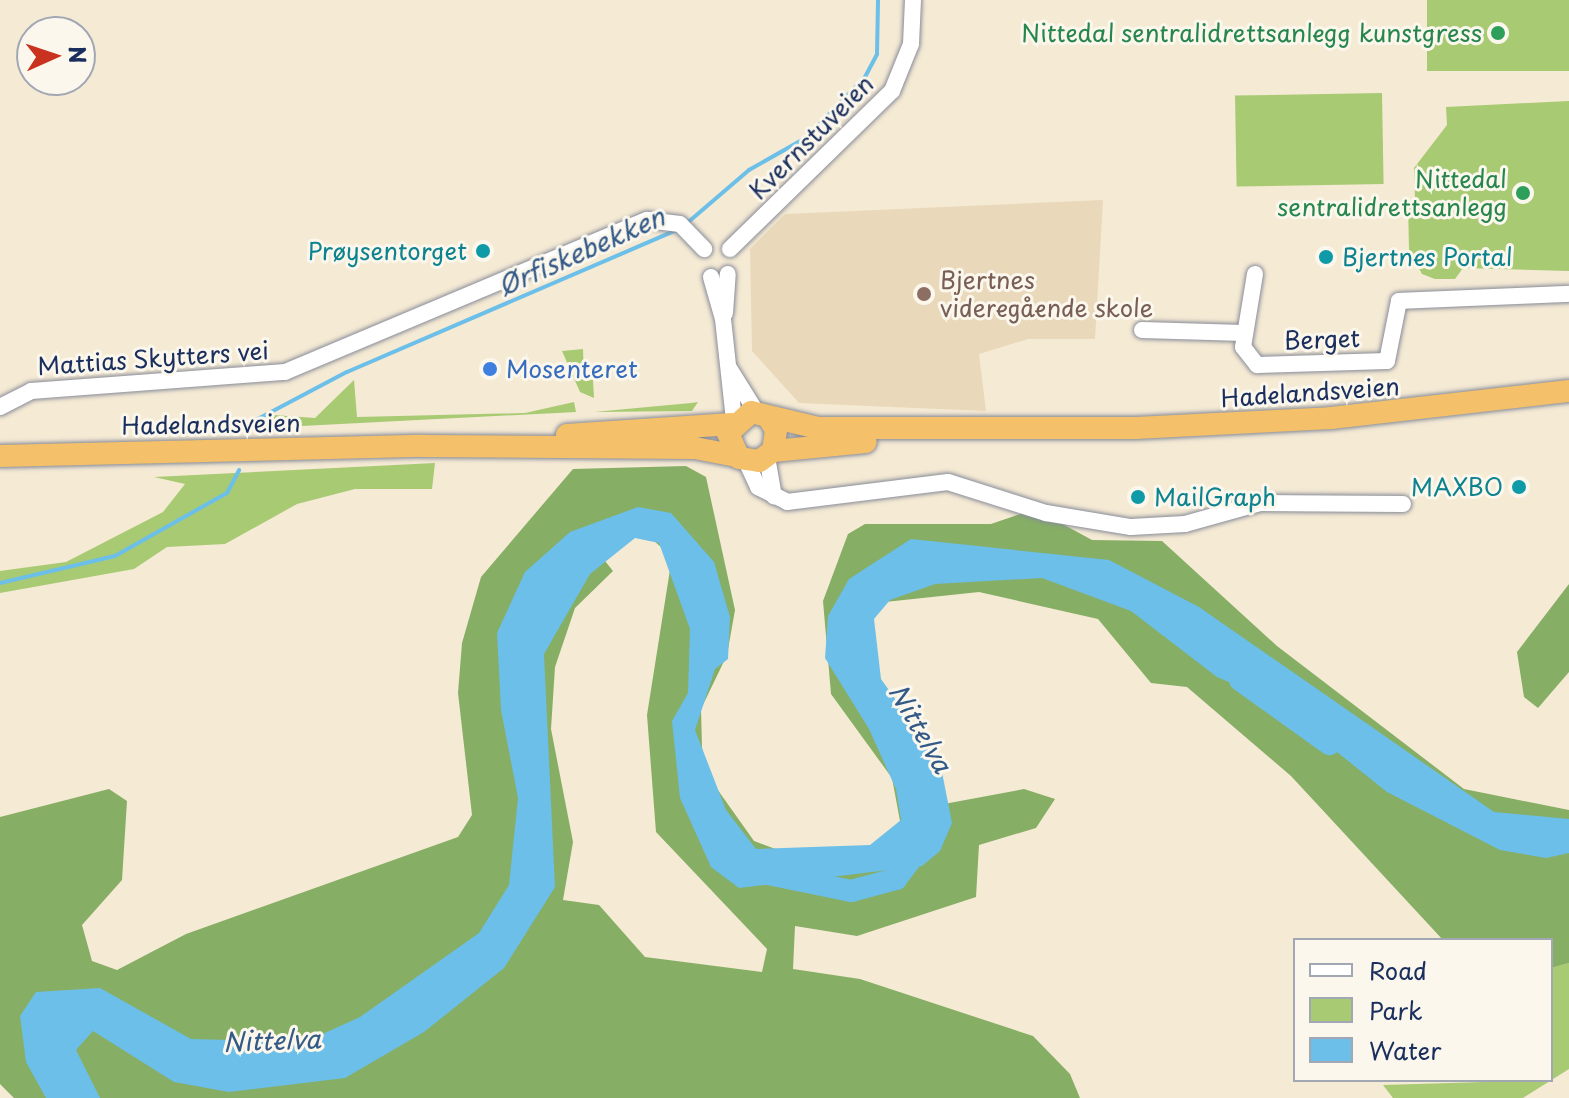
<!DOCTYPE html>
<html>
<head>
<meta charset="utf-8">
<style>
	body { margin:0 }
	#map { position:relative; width:1569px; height:1098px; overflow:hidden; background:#f5ead4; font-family:"Playpen Sans",sans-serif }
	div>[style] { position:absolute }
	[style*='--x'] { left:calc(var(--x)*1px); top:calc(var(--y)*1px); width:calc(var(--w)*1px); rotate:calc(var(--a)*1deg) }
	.built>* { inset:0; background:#e9d9ba }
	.green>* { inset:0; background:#a8ca73; transform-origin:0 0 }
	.forest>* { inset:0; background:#86ae65 }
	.water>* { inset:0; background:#6cbfe8 }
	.stream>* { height:4px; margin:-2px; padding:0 2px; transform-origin:2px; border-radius:2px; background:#6cbfe8 }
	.river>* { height:22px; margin:-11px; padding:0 11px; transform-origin:11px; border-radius:11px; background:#6cbfe8 }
	.roads { filter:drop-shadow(0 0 2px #888c99) drop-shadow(0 0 2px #888c99) }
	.minor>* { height:16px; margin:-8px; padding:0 8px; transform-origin:8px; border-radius:8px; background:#fff }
	.highway>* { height:22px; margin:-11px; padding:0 11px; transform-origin:11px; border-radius:11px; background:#f4c16a }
	.dots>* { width:22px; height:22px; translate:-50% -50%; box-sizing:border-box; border:4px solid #fbf7ec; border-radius:50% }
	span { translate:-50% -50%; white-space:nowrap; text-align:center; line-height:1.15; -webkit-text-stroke:6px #fbf7ec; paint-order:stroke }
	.leisure-label { font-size:24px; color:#27864d }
	.right { translate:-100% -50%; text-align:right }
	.street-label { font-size:24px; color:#1b2f5e }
	.culture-label { font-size:24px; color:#0d838f }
	.left { translate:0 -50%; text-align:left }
	.education-label { font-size:24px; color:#785e54 }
	.shop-label { font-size:24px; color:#366cbe }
	.water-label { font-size:26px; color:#335a87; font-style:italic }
	.legend { position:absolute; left:1293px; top:938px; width:260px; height:144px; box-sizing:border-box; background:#fbf7ec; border:2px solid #a1a7b3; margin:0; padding:10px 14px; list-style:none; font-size:24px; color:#1b2f5e }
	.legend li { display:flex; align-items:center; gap:16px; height:40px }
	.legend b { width:40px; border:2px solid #a1a7b3 }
	.north { position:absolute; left:16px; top:16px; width:80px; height:80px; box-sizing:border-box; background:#fbf7ec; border:2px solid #a1a7b3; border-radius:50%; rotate:87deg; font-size:22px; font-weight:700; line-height:32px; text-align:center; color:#1b2f5e }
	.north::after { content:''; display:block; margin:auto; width:28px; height:36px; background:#c8321e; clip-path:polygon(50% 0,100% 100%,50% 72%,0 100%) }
</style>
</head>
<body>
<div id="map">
	<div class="built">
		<div style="clip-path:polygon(1103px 200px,1095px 339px,1028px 339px,979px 354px,986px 411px,799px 403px,752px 351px,750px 249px,785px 214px)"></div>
	</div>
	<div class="green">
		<div style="left:1427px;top:0;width:142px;height:71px"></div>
		<div style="left:1382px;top:93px;width:91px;height:147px;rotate:89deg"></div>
		<div style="clip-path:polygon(1569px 101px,1569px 271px,1463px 268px,1455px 279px,1435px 279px,1422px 274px,1409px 250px,1408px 202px,1415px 200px,1414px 168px,1447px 125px,1446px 107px)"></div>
		<div style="clip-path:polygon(583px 349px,584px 379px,593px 380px,594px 398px,580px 392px,562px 351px)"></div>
		<div style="clip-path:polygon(354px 380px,357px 417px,525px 413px,574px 402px,576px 412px,263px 428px,274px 415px,315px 418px)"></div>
		<div style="clip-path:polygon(698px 402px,692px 411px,594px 412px,691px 403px)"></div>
		<div style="clip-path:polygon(435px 463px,432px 489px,355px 489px,297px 504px,225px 544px,167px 547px,134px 569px,0 593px,0 571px,66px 562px,163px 512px,185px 484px,154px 477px)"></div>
		<div style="clip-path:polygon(1569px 963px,1569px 1069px,1523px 1098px,1393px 1098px,1383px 1085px,1551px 1080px,1551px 968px)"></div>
	</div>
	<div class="forest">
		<div style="clip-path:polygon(evenodd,686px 466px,706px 477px,735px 610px,727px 655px,701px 709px,702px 748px,710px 779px,754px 841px,781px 851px,870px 853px,900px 821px,892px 778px,831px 694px,823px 601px,848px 534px,865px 524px,991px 524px,1035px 509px,1092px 540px,1162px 541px,1277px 646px,1464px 789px,1569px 810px,1569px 963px,1551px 968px,1551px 940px,1443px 940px,1291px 776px,1187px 687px,1151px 683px,1098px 619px,979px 592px,866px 604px,853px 666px,944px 804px,1024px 789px,1055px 799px,1036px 828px,979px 845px,976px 897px,857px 936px,795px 926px,793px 969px,860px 979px,1033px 1036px,1070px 1074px,1080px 1098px,14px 1098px,0 1084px,0 817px,109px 789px,127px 801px,122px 880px,82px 925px,92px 961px,117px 970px,186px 934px,458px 837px,472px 815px,458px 693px,462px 643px,481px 577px,573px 469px,686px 466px,633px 522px,672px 557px,647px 715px,656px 832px,767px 949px,762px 972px,645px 957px,599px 905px,563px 900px,573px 842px,551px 729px,555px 667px,575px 608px,613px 571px,589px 541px,633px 522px)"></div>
		<div style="clip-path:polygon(1569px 584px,1569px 672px,1538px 708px,1524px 697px,1517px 652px)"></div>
	</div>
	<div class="water">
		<div style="clip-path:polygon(638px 507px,671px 513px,714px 562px,730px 617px,728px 659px,715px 669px,695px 730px,726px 810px,756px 849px,870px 845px,901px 820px,896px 789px,869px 729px,825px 658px,828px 616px,849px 579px,911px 539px,1109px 560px,1199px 607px,1494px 812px,1569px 819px,1569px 853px,1546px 858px,1500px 850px,1387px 792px,1273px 701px,1217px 677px,1131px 611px,1042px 578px,935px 584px,890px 600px,874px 619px,881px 679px,940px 762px,952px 823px,940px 851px,922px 866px,739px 888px,711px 867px,680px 798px,672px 721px,688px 693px,690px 629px,659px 543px,635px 538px,590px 574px,544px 654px,555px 887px,504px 968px,424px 1032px,345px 1078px,229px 1092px,174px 1082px,93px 1031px,76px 1050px,100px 1098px,46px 1098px,26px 1062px,20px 1016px,36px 992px,100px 988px,191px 1039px,305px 1042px,360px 1017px,479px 933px,509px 885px,518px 798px,501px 710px,497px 633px,525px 572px,570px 532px)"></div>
	</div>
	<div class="stream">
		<div style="--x:686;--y:224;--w:83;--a:-40.6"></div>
		<div style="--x:749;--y:170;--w:67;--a:-29.6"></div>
		<div style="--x:807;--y:137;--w:83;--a:-46"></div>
		<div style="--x:865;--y:77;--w:26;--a:-62"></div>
		<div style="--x:877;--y:54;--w:54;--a:-88.9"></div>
		<div style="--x:252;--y:422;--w:107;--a:-27.8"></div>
		<div style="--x:347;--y:372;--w:361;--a:-23.3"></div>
		<div style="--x:0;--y:583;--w:118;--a:-13.2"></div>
		<div style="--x:115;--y:556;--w:129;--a:-29.4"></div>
		<div style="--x:227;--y:493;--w:26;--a:-62"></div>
	</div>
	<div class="river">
		<div style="--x:1240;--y:680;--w:110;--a:35.7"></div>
		<div style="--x:763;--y:873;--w:90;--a:11.6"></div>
		<div style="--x:851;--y:891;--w:47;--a:-14.9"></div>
		<div style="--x:896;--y:879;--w:41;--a:-52.9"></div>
	</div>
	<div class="roads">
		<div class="minor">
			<div style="--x:730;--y:249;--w:226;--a:-44.3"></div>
			<div style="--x:892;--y:91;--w:51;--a:-68"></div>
			<div style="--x:911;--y:44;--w:44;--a:-87.4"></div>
			<div style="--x:1255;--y:274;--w:74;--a:99.3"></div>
			<div style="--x:1243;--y:347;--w:23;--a:52"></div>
			<div style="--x:1257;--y:365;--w:130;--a:-1.8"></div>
			<div style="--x:1387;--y:361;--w:61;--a:-78.7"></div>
			<div style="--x:1399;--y:301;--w:170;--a:-2.4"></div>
			<div style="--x:711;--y:277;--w:44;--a:74.1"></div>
			<div style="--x:723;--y:319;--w:103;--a:83.8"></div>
			<div style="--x:725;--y:313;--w:39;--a:-86"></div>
			<div style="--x:1142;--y:330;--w:102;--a:1.7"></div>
			<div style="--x:729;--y:368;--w:53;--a:58.1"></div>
			<div style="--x:0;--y:407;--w:35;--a:-27"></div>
			<div style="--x:31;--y:391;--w:255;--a:-4.3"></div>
			<div style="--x:285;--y:372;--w:393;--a:-22.8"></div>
			<div style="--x:647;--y:220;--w:33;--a:7"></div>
			<div style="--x:680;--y:224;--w:35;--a:46"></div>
			<div style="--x:767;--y:457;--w:40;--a:80"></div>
			<div style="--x:746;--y:461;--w:29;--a:65"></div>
			<div style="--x:758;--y:487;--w:33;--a:27"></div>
			<div style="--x:787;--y:502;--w:162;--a:-7.1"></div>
			<div style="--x:948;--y:482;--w:103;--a:17.6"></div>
			<div style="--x:1046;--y:513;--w:86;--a:9.4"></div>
			<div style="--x:1131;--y:527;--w:54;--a:-3.2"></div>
			<div style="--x:1185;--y:524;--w:78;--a:-15.6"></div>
			<div style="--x:1260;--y:503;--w:143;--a:0.4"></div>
		</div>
		<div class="highway">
			<div style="--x:768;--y:417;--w:15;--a:58"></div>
			<div style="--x:776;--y:430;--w:21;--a:98"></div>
			<div style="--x:773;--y:451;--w:17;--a:144"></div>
			<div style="--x:759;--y:461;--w:20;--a:-171"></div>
			<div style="--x:739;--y:458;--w:27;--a:-114"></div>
			<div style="--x:728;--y:433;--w:31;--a:-42"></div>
			<div style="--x:751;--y:412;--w:69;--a:13.4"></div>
			<div style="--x:818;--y:428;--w:318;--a:0"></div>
			<div style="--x:1136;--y:428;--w:195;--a:-2.9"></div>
			<div style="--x:1331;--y:418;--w:240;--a:-6.5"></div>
			<div style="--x:567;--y:435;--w:165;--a:-3.8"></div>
			<div style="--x:773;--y:451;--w:93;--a:-5.5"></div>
			<div style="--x:0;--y:456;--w:422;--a:-1.4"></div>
			<div style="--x:422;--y:446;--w:273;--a:0.4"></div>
			<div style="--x:695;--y:448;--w:42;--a:11"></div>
		</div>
	</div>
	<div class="dots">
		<div style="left:1498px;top:33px;background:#2e9e5b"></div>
		<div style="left:1523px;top:193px;background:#2e9e5b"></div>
		<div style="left:483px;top:251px;background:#0f9aa8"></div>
		<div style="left:1326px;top:257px;background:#0f9aa8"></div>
		<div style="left:924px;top:294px;background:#8d6e63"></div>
		<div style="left:490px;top:369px;background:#3f7fe0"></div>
		<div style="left:1519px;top:487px;background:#0f9aa8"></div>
		<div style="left:1138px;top:497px;background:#0f9aa8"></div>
	</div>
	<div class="leisure-label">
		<span class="right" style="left:1482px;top:33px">Nittedal sentralidrettsanlegg kunstgress</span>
		<span class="right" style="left:1507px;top:193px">Nittedal<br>sentralidrettsanlegg</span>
	</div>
	<div class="street-label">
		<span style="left:811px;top:137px;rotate:-45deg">Kvernstuveien</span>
		<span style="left:1322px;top:339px;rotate:-2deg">Berget</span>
		<span style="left:153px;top:358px;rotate:-4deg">Mattias Skytters vei</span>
		<span style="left:1310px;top:392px;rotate:-4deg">Hadelandsveien</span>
		<span style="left:211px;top:424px;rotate:-1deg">Hadelandsveien</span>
	</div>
	<div class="culture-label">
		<span class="right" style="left:467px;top:251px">Prøysentorget</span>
		<span class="left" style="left:1342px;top:257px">Bjertnes Portal</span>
		<span class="right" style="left:1503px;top:487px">MAXBO</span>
		<span class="left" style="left:1154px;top:497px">MailGraph</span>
	</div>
	<div class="education-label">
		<span class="left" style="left:940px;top:294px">Bjertnes<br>videregående skole</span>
	</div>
	<div class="shop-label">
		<span class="left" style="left:506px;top:369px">Mosenteret</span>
	</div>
	<div class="water-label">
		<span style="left:581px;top:251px;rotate:-24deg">Ørfiskebekken</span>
		<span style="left:921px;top:728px;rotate:60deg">Nittelva</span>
		<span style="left:272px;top:1040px;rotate:-2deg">Nittelva</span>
	</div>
	<ul class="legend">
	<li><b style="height:10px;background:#fff"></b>Road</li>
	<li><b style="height:22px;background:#a8ca73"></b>Park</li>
	<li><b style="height:22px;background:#6cbfe8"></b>Water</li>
	</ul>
	<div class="north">N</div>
</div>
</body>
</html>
